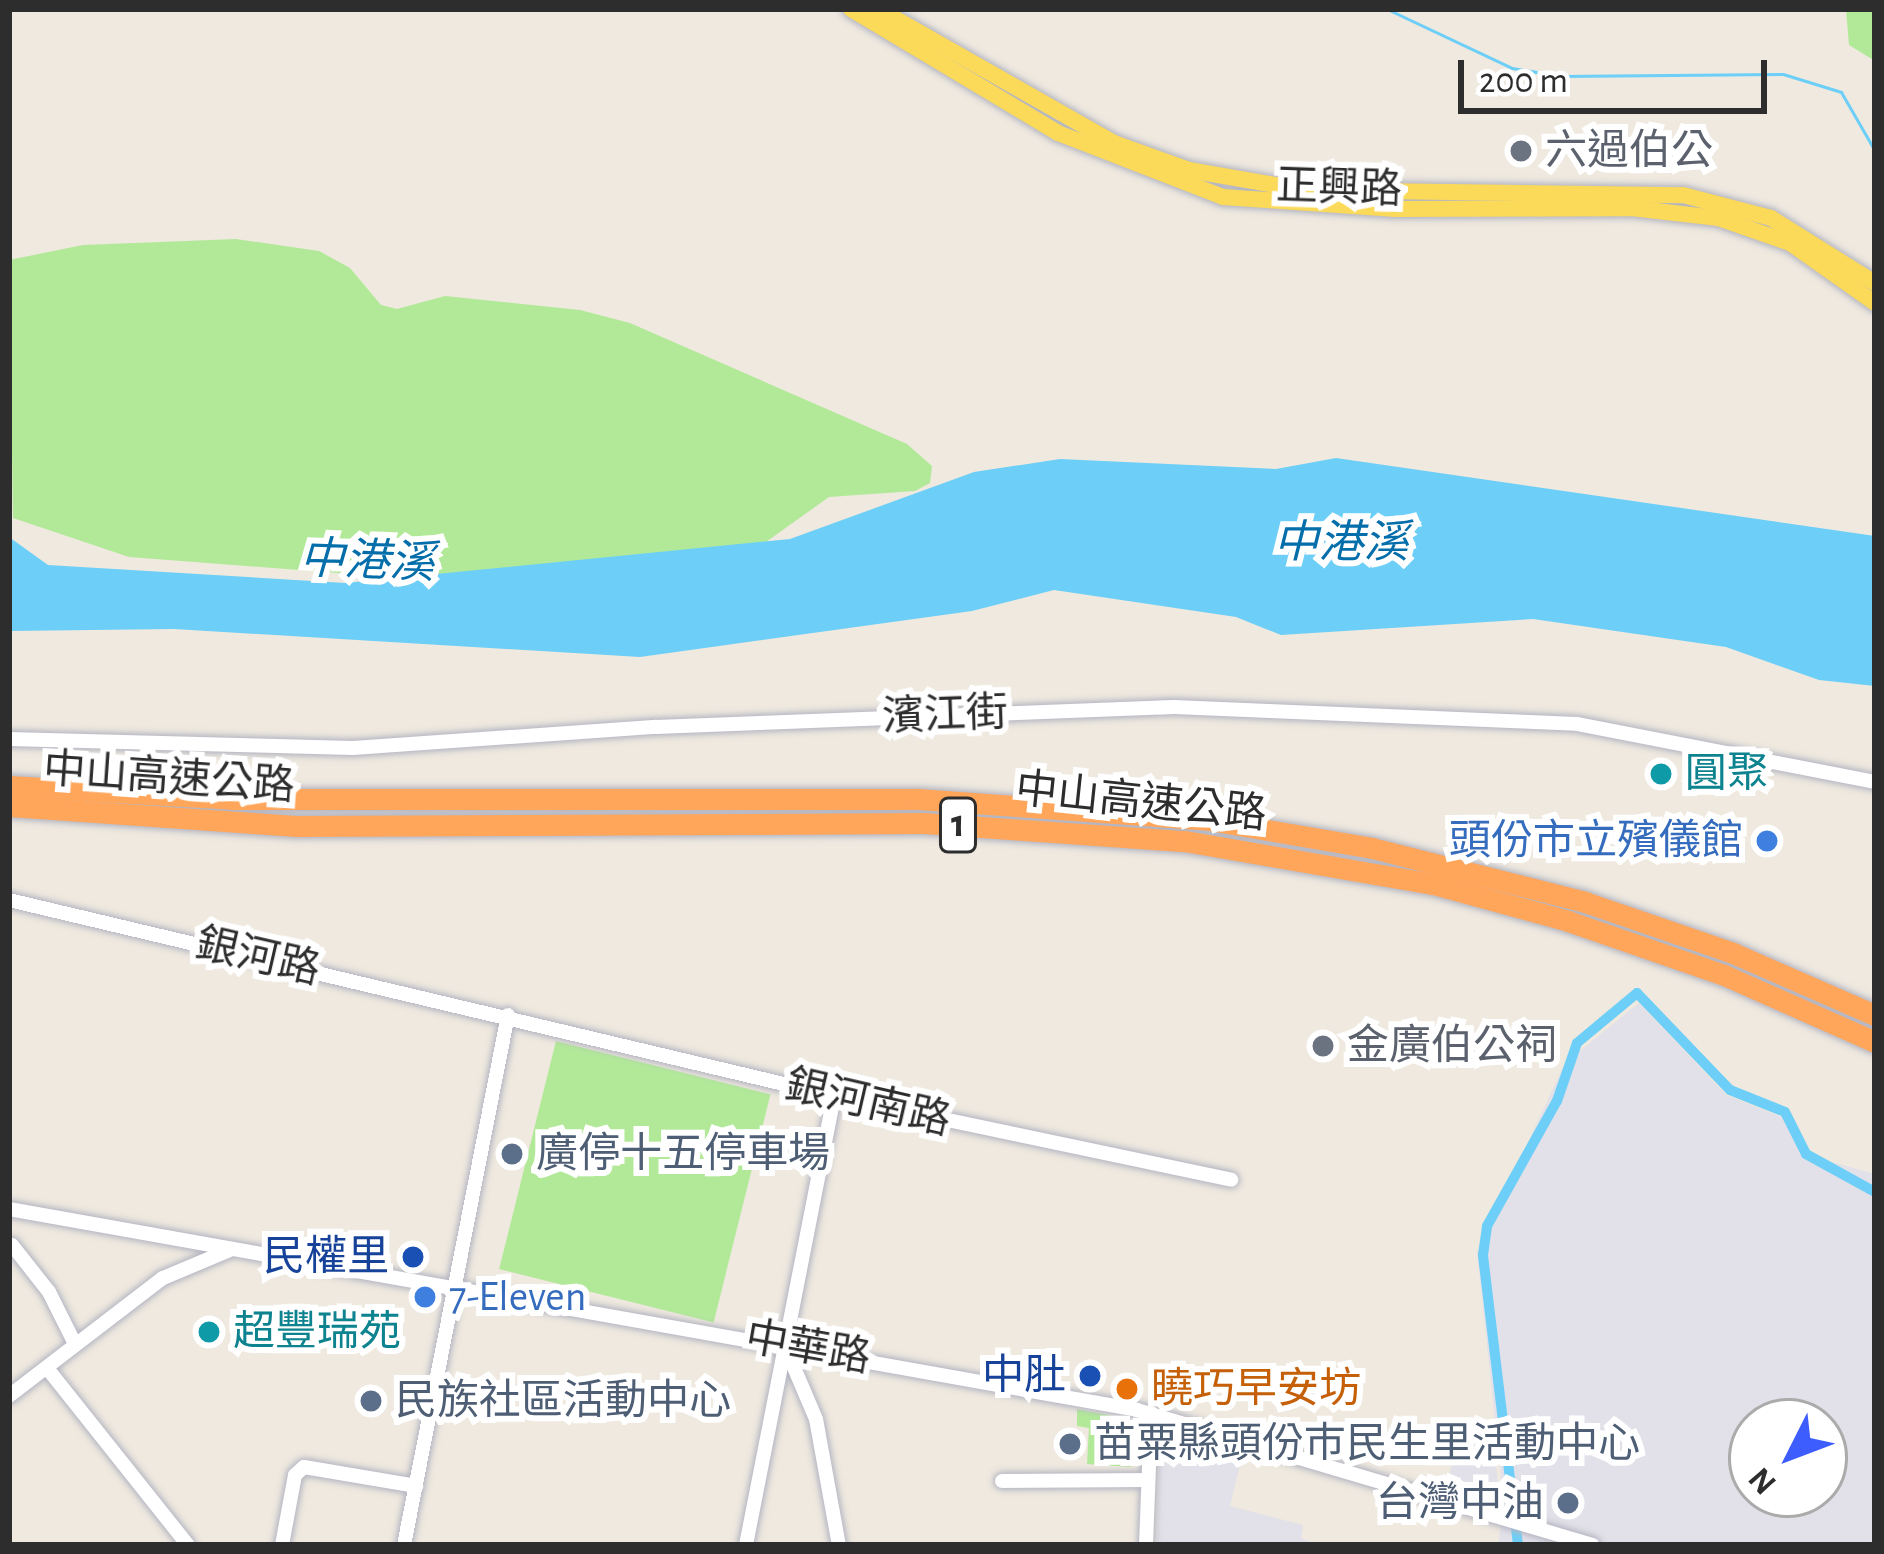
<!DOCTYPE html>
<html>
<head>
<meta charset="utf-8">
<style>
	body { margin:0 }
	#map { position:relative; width:1884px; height:1554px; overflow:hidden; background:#efe9df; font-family:"Alegreya Sans","Noto Sans TC",sans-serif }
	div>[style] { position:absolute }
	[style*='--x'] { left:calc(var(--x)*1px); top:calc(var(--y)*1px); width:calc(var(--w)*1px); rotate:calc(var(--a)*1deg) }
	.industrial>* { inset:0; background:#e2e0e8 }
	.green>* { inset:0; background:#b2e999; transform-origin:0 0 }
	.water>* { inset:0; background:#6dcff7 }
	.stream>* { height:3px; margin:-1.5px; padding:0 1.5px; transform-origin:1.5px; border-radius:1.5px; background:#6dcff7 }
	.canal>* { height:10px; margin:-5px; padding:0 5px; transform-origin:5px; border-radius:5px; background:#6dcff7 }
	.roads { filter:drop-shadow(0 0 3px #b3b5c2) drop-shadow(0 0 3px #b3b5c2) }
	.minor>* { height:14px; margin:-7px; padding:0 7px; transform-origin:7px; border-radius:7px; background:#fff }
	.major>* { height:16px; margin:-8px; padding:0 8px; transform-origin:8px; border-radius:8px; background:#fbd959 }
	.highway>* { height:21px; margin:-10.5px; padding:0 10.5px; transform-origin:10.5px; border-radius:10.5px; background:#ffa65b }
	.dots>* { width:33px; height:33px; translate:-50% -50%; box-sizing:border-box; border:6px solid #fff; border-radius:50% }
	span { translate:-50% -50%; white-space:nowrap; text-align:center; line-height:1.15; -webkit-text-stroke:12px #fff; paint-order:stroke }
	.shield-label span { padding:3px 9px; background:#fff; border:3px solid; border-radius:9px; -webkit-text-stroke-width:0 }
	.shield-label { font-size:39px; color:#2d2d2d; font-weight:700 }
	.worship-label { font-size:42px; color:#5b616d }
	.left { translate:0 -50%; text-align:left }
	.street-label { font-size:42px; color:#2d2d2d }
	.culture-label { font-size:42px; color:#0d838f }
	.shop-label { font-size:42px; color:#366cbe }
	.right { translate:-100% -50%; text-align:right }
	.service-label { font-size:42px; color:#4e5e75 }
	.transit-label { font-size:42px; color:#164399 }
	.food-label { font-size:42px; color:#c56008 }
	.water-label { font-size:45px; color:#046eab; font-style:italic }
	.frame { position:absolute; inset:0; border:12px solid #2d2d2d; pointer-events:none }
	.north { position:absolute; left:1728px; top:1398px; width:120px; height:120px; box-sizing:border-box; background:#fff; border:3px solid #ababab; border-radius:50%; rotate:228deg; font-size:33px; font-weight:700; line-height:48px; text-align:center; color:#2d2d2d }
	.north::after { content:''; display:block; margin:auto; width:42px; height:54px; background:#3d5dff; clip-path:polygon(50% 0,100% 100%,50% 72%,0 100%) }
	.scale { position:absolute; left:1458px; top:60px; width:309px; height:54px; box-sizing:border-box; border:6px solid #2d2d2d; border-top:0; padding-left:15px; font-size:36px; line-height:42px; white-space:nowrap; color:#2d2d2d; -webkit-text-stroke:9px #fff; paint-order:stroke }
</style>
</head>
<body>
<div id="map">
	<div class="industrial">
		<div style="clip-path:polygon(evenodd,1639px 1003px,1726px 1095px,1786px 1119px,1799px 1153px,1875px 1174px,1875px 1545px,1498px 1545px,1504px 1504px,1477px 1252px,1565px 1063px,1639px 1003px,1752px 1422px,1824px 1422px,1824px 1494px,1752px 1494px,1752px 1422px)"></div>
		<div style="clip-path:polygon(1461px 1424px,1493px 1433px,1500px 1507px,1446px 1491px)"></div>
		<div style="clip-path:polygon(1160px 1433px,1242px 1456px,1230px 1506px,1303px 1525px,1301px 1538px,1319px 1545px,1157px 1545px)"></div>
	</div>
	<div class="green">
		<div style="clip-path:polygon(1846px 9px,1875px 9px,1875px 61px,1849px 45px)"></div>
		<div style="clip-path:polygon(236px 239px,319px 251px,350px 268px,381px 305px,397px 309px,445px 296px,580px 310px,630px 323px,907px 444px,932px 466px,930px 483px,915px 491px,829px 497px,749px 554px,403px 578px,129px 557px,13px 518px,9px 260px,83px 245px)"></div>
		<div style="left:556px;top:1041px;width:221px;height:235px;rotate:14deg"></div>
		<div style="clip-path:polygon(1077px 1409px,1129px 1419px,1131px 1467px,1087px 1464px,1089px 1428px,1077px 1426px)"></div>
	</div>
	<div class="water">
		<div style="clip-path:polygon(1336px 458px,1875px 536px,1875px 686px,1819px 680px,1726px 647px,1533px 619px,1281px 635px,1236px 617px,1054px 590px,972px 611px,640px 657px,174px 629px,9px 631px,9px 537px,48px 565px,345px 583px,790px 539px,974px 472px,1060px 459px,1276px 469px)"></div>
	</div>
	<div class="stream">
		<div style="--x:1387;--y:9;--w:138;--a:25.3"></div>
		<div style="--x:1512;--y:68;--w:50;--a:9.3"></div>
		<div style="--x:1561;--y:76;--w:222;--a:-0.5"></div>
		<div style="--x:1783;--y:74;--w:61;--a:17.2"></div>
		<div style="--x:1841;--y:92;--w:68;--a:60"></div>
	</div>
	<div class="canal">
		<div style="--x:1518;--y:1545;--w:292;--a:-96.9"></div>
		<div style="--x:1483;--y:1255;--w:29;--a:-82"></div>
		<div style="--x:1487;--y:1226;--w:143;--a:-60.8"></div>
		<div style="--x:1557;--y:1101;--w:61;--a:-71"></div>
		<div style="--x:1577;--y:1043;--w:78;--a:-39.8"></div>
		<div style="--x:1637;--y:993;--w:134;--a:46.2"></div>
		<div style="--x:1730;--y:1090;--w:59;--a:21.8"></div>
		<div style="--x:1785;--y:1112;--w:47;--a:63.4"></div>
		<div style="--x:1806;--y:1154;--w:79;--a:28.8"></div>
	</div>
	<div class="roads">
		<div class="minor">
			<div style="--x:9;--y:739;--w:344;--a:1.5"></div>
			<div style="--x:353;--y:748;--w:304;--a:-4"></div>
			<div style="--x:656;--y:727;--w:518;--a:-2.21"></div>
			<div style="--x:1174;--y:707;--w:403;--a:2.4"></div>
			<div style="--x:1577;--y:724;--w:304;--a:11"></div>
			<div style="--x:9;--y:900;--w:848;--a:13.36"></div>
			<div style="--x:834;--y:1096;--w:406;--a:11.9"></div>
			<div style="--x:9;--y:1209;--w:1146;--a:10.1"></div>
			<div style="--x:1137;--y:1410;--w:475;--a:16.5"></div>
			<div style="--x:12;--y:1245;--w:60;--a:51.8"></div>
			<div style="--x:49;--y:1292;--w:58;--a:63.4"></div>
			<div style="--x:784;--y:1344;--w:82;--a:66.9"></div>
			<div style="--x:816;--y:1419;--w:128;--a:79.7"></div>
			<div style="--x:47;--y:1368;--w:226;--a:51.5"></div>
			<div style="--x:9;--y:1396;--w:194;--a:-37.5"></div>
			<div style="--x:163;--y:1278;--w:75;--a:-22.8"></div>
			<div style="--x:1002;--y:1481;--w:145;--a:-0.4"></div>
			<div style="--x:282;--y:1545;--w:71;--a:-79.5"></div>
			<div style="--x:295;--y:1475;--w:12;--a:-42"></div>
			<div style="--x:304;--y:1467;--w:114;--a:9.6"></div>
			<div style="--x:404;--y:1545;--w:540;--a:-78.9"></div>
			<div style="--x:746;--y:1545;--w:458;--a:-78.9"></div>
			<div style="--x:1146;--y:1545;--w:132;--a:-87.8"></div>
		</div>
		<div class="major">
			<div style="--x:851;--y:9;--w:241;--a:30.9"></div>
			<div style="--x:1058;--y:133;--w:177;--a:21.2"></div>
			<div style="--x:1223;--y:197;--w:173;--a:4"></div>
			<div style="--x:1396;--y:209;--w:235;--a:-0.2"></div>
			<div style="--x:1631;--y:208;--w:88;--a:6.6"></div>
			<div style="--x:1718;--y:218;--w:76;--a:19.1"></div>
			<div style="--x:1790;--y:243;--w:104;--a:35.2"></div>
			<div style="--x:878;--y:9;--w:271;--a:29.6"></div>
			<div style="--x:1114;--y:143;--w:80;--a:19.8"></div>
			<div style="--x:1189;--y:170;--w:117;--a:9.9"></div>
			<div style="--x:1304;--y:190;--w:379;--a:0.8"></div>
			<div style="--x:1683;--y:195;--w:91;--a:14.6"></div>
			<div style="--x:1771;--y:218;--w:123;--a:32"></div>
		</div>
		<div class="highway">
			<div style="--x:9;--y:786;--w:223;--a:3.3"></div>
			<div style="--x:232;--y:799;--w:686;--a:0"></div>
			<div style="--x:918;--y:799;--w:292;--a:4.1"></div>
			<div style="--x:1209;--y:820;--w:165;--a:9.7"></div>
			<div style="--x:1372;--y:848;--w:220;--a:14.2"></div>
			<div style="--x:1585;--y:902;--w:157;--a:19"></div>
			<div style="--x:1733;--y:953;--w:155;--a:23.6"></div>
			<div style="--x:9;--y:806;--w:288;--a:4"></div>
			<div style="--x:296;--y:826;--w:628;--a:-0.27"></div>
			<div style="--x:924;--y:823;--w:261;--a:4"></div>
			<div style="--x:1184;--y:841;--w:253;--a:9.8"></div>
			<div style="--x:1433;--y:884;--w:140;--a:15.3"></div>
			<div style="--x:1568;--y:921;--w:165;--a:19.1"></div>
			<div style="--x:1724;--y:975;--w:165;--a:23.9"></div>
		</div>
	</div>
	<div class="dots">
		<div style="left:1521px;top:151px;background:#6b7280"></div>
		<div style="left:1661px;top:774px;background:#0f9aa8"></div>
		<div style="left:1767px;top:841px;background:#3f7fe0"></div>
		<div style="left:1323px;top:1046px;background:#6b7280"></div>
		<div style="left:512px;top:1154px;background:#5c6f8a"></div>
		<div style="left:413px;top:1257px;background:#1a4fb4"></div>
		<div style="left:425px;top:1297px;background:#3f7fe0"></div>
		<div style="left:209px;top:1332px;background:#0f9aa8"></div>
		<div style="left:1090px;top:1376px;background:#1a4fb4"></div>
		<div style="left:1127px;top:1389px;background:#e8710a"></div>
		<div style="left:371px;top:1401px;background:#5c6f8a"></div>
		<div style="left:1070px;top:1444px;background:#5c6f8a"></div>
		<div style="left:1568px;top:1503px;background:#5c6f8a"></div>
	</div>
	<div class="shield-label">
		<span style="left:958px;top:825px">1</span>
	</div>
	<div class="worship-label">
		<span class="left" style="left:1545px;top:151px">六過伯公</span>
		<span class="left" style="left:1347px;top:1046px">金廣伯公祠</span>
	</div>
	<div class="street-label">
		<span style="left:1339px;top:188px;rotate:2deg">正興路</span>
		<span style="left:945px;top:715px;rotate:-2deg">濱江街</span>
		<span style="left:169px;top:778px;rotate:4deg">中山高速公路</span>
		<span style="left:1141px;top:802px;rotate:6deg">中山高速公路</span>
		<span style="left:258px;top:957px;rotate:13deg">銀河路</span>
		<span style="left:868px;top:1103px;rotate:13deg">銀河南路</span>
		<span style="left:808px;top:1348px;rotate:10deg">中華路</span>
	</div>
	<div class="culture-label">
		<span class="left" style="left:1685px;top:774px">圓聚</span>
		<span class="left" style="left:233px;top:1332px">超豐瑞苑</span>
	</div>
	<div class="shop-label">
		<span class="right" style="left:1743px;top:841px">頭份市立殯儀館</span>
		<span class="left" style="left:449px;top:1297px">7-Eleven</span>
	</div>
	<div class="service-label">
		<span class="left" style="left:536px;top:1154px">廣停十五停車場</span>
		<span class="left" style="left:395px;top:1401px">民族社區活動中心</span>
		<span class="left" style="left:1094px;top:1444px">苗粟縣頭份巿民生里活動中心</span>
		<span class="right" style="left:1544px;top:1503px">台灣中油</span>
	</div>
	<div class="transit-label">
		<span class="right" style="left:389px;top:1257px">民權里</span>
		<span class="right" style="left:1066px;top:1376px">中肚</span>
	</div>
	<div class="food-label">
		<span class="left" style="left:1151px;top:1389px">曉巧早安坊</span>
	</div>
	<div class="water-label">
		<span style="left:1341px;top:544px">中港溪</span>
		<span style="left:367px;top:562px;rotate:2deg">中港溪</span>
	</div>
	<div class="frame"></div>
	<div class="north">N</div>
	<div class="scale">200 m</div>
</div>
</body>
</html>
